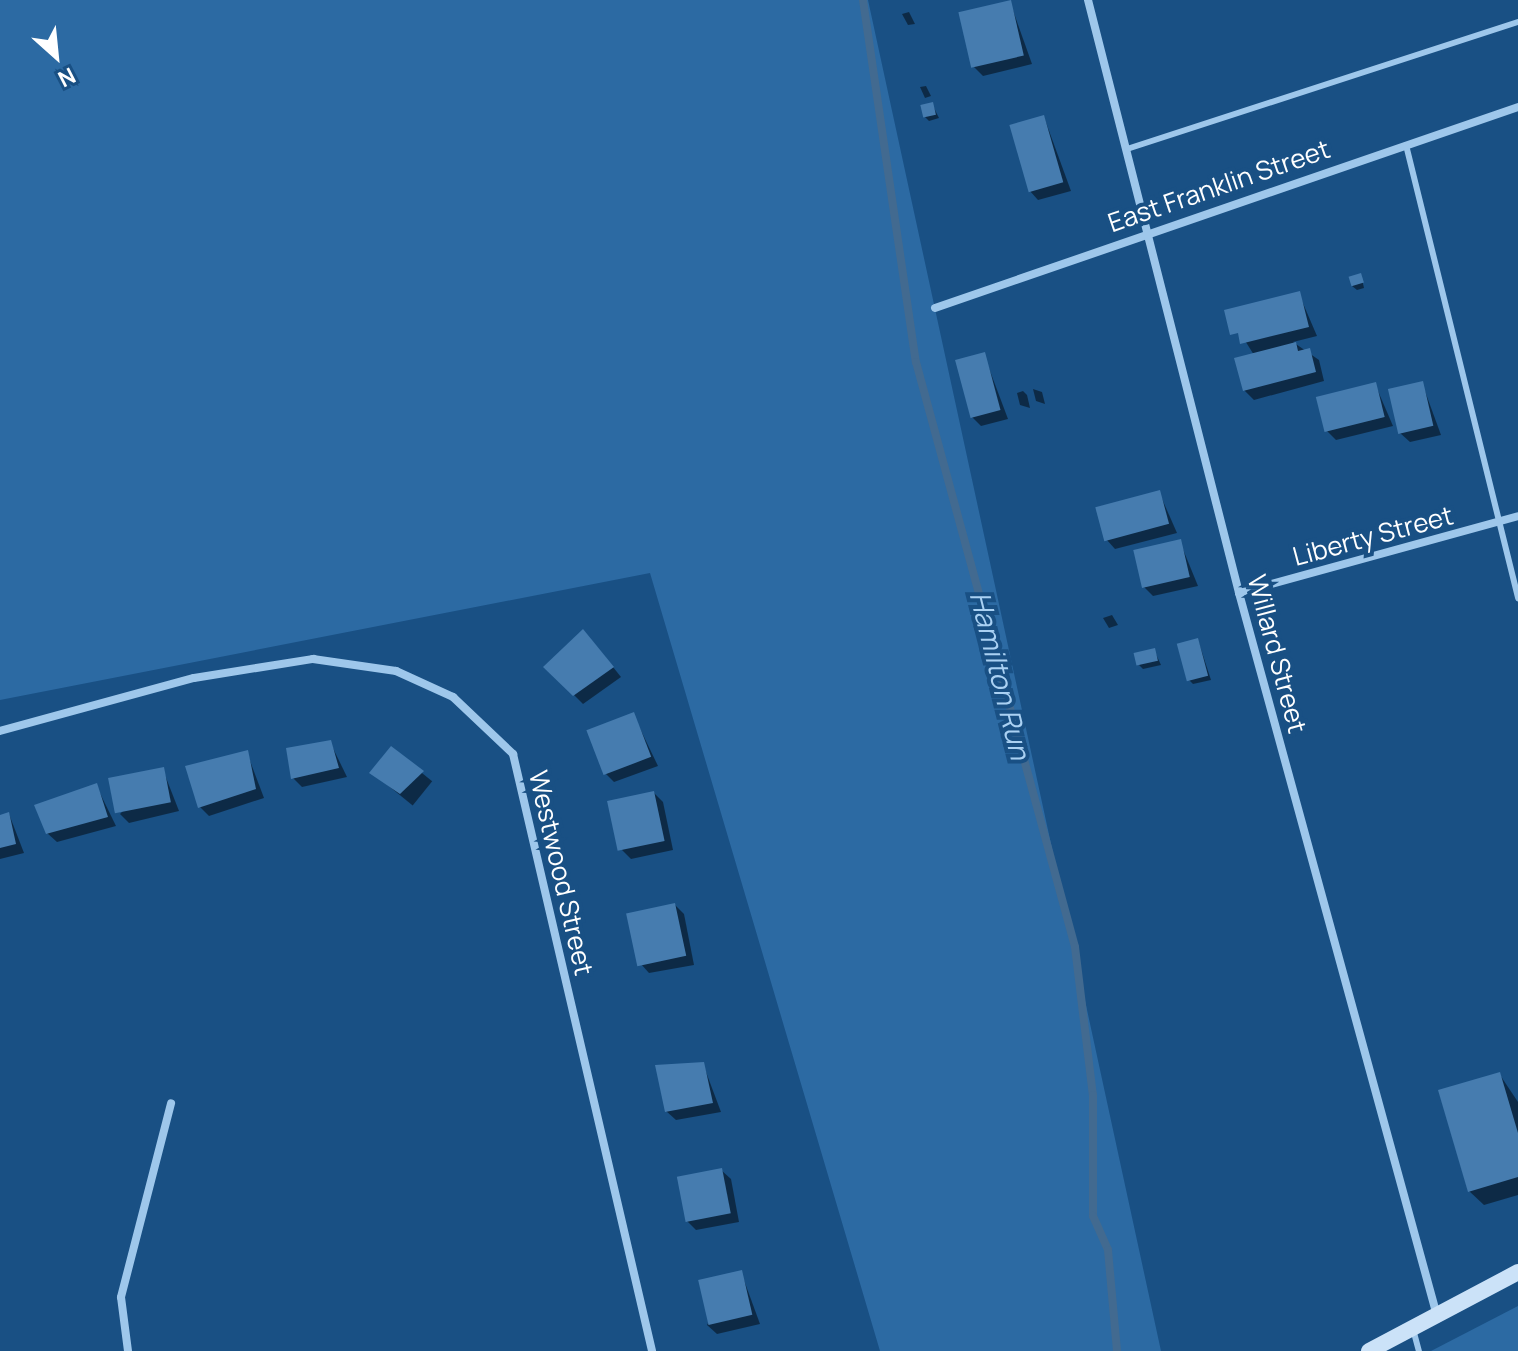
<!DOCTYPE html>
<html>
<head>
<meta charset="utf-8">
<style>
	body { margin:0 }
	#map { position:relative; width:1518px; height:1351px; overflow:hidden; background:#195084; font-family:Manrope,sans-serif }
	div>[style] { position:absolute }
	[style*='--x'] { left:calc(var(--x)*1px); top:calc(var(--y)*1px); width:calc(var(--w)*1px); rotate:calc(var(--a)*1deg) }
	.green>* { inset:0; background:#2c6aa3 }
	.shadow>* { inset:0; background:#0007; transform-origin:0 0 }
	.stream>* { height:8px; margin:-4px; padding:0 4px; transform-origin:4px; border-radius:4px; background:#426a90 }
	.building>* { inset:0; background:#467caf; transform-origin:0 0 }
	.service>* { height:6px; margin:-3px; padding:0 3px; transform-origin:3px; border-radius:3px; background:#9ec7eb }
	.minor>* { height:8px; margin:-4px; padding:0 4px; transform-origin:4px; border-radius:4px; background:#9ec7eb }
	.secondary>* { height:16px; margin:-8px; padding:0 8px; transform-origin:8px; border-radius:8px; background:#cbe2f8 }
	span { translate:-50% -50%; white-space:nowrap; text-align:center; line-height:1.15; -webkit-text-stroke:8px #195084; paint-order:stroke }
	.street-label { font-size:26px; color:#fff }
	.water-label { font-size:28px; color:#aad1f3; font-style:italic }
	.north { position:absolute; left:16px; top:16px; width:80px; height:80px; -webkit-text-stroke:6px #195084; paint-order:stroke; rotate:153deg; font-size:22px; font-weight:700; line-height:32px; text-align:center; color:#fff }
	.north::after { content:''; display:block; margin:auto; width:28px; height:36px; background:#fff; clip-path:polygon(50% 0,100% 100%,50% 72%,0 100%) }
</style>
</head>
<body>
<div id="map">
	<div class="green">
		<div style="clip-path:polygon(0 0,868px 0,1161px 1351px,880px 1351px,650px 573px,0 700px)"></div>
		<div style="clip-path:polygon(1518px 1306px,1518px 1351px,1431px 1351px)"></div>
	</div>
	<div class="shadow">
		<div style="clip-path:polygon(1010px 2px,1032px 64px,983px 76px,974px 67px)"></div>
		<div style="clip-path:polygon(909px 12px,915px 24px,908px 25px,902px 14px)"></div>
		<div style="clip-path:polygon(926px 86px,931px 96px,925px 98px,920px 87px)"></div>
		<div style="clip-path:polygon(932px 104px,939px 118px,929px 121px,925px 117px)"></div>
		<div style="clip-path:polygon(1044px 117px,1071px 191px,1038px 200px,1029px 190px)"></div>
		<div style="clip-path:polygon(1361px 275px,1364px 288px,1357px 290px,1352px 286px)"></div>
		<div style="clip-path:polygon(1299px 294px,1317px 336px,1293px 342px,1319px 360px,1324px 381px,1254px 400px,1244px 390px,1254px 355px,1227px 312px)"></div>
		<div style="clip-path:polygon(984px 355px,1008px 419px,981px 426px,972px 417px)"></div>
		<div style="clip-path:polygon(1422px 383px,1441px 435px,1410px 442px,1400px 433px)"></div>
		<div style="clip-path:polygon(1375px 384px,1393px 426px,1336px 440px,1327px 431px)"></div>
		<div style="clip-path:polygon(1033px 389px,1042px 392px,1045px 404px,1036px 401px)"></div>
		<div style="clip-path:polygon(1023px 391px,1027px 395px,1030px 408px,1020px 405px,1017px 393px)"></div>
		<div style="clip-path:polygon(1159px 492px,1177px 533px,1115px 549px,1106px 539px)"></div>
		<div style="clip-path:polygon(1180px 542px,1198px 586px,1153px 596px,1144px 587px)"></div>
		<div style="clip-path:polygon(1112px 615px,1118px 625px,1109px 628px,1103px 618px)"></div>
		<div style="clip-path:polygon(1198px 640px,1211px 680px,1193px 684px,1189px 680px)"></div>
		<div style="clip-path:polygon(592px 641px,621px 677px,583px 704px,546px 667px)"></div>
		<div style="clip-path:polygon(1154px 650px,1161px 665px,1143px 669px,1139px 665px)"></div>
		<div style="clip-path:polygon(633px 714px,658px 766px,614px 782px,605px 773px)"></div>
		<div style="clip-path:polygon(330px 742px,347px 777px,302px 787px,293px 778px)"></div>
		<div style="left:391px;top:748px;width:53px;height:31px;rotate:39deg"></div>
		<div style="clip-path:polygon(247px 753px,264px 798px,209px 816px,200px 807px)"></div>
		<div style="clip-path:polygon(163px 770px,179px 811px,129px 823px,120px 814px)"></div>
		<div style="clip-path:polygon(96px 785px,116px 826px,57px 842px,47px 833px)"></div>
		<div style="clip-path:polygon(654px 793px,663px 802px,673px 850px,631px 859px,622px 850px)"></div>
		<div style="clip-path:polygon(9px 814px,24px 853px,0 859px,0 817px)"></div>
		<div style="clip-path:polygon(675px 905px,684px 914px,694px 965px,649px 973px,640px 963px)"></div>
		<div style="clip-path:polygon(703px 1064px,721px 1112px,676px 1120px,666px 1111px)"></div>
		<div style="clip-path:polygon(1500px 1075px,1518px 1102px,1518px 1195px,1484px 1205px,1469px 1191px)"></div>
		<div style="clip-path:polygon(721px 1170px,731px 1179px,739px 1222px,696px 1230px,687px 1221px)"></div>
		<div style="clip-path:polygon(741px 1272px,760px 1324px,717px 1334px,707px 1325px)"></div>
	</div>
	<div class="stream">
		<div style="--x:863;--y:0;--w:366;--a:81.7"></div>
		<div style="--x:916;--y:362;--w:606;--a:74.79"></div>
		<div style="--x:1075;--y:947;--w:149;--a:83.1"></div>
		<div style="--x:1093;--y:1095;--w:121;--a:90"></div>
		<div style="--x:1093;--y:1216;--w:37;--a:66"></div>
		<div style="--x:1108;--y:1250;--w:101;--a:84.9"></div>
	</div>
	<div class="building">
		<div style="left:1011px;top:0;width:57px;height:54px;rotate:77deg"></div>
		<div style="left:933px;top:102px;width:13px;height:13px;rotate:77deg"></div>
		<div style="left:1044px;top:115px;width:70px;height:36px;rotate:74deg"></div>
		<div style="left:1361px;top:273px;width:10px;height:13px;rotate:73deg"></div>
		<div style="clip-path:polygon(1300px 291px,1309px 327px,1240px 344px,1238px 333px,1230px 335px,1224px 310px)"></div>
		<div style="clip-path:polygon(1296px 342px,1298px 351px,1310px 348px,1316px 372px,1243px 391px,1234px 358px)"></div>
		<div style="left:985px;top:352px;width:60px;height:31px;rotate:75deg"></div>
		<div style="left:1423px;top:381px;width:46px;height:36px;rotate:77deg"></div>
		<div style="left:1376px;top:382px;width:36px;height:62px;rotate:76deg"></div>
		<div style="left:1160px;top:490px;width:35px;height:67px;rotate:75deg"></div>
		<div style="left:1181px;top:539px;width:39px;height:49px;rotate:77deg"></div>
		<div style="clip-path:polygon(583px 629px,614px 667px,573px 696px,543px 667px)"></div>
		<div style="left:1198px;top:638px;width:39px;height:22px;rotate:75deg"></div>
		<div style="left:1155px;top:648px;width:13px;height:22px;rotate:77deg"></div>
		<div style="left:634px;top:712px;width:48px;height:51px;rotate:69deg"></div>
		<div style="clip-path:polygon(331px 740px,339px 768px,291px 779px,286px 748px)"></div>
		<div style="clip-path:polygon(391px 746px,424px 771px,400px 794px,369px 773px)"></div>
		<div style="clip-path:polygon(248px 750px,256px 789px,198px 808px,185px 766px)"></div>
		<div style="left:164px;top:767px;width:36px;height:57px;rotate:79deg"></div>
		<div style="clip-path:polygon(97px 783px,108px 817px,46px 834px,34px 805px)"></div>
		<div style="left:654px;top:791px;width:51px;height:48px;rotate:78deg"></div>
		<div style="clip-path:polygon(9px 812px,16px 844px,0 848px,0 815px)"></div>
		<div style="left:675px;top:903px;width:54px;height:50px;rotate:78deg"></div>
		<div style="clip-path:polygon(704px 1062px,713px 1103px,665px 1112px,655px 1065px)"></div>
		<div style="clip-path:polygon(1500px 1072px,1518px 1133px,1518px 1177px,1468px 1192px,1438px 1090px)"></div>
		<div style="left:722px;top:1168px;width:46px;height:46px;rotate:79deg"></div>
		<div style="left:742px;top:1270px;width:46px;height:45px;rotate:77deg"></div>
	</div>
	<div class="service">
		<div style="--x:1406;--y:145;--w:467;--a:76.1"></div>
		<div style="--x:1127;--y:149;--w:411;--a:-18"></div>
		<div style="--x:1413;--y:1329;--w:23;--a:75"></div>
	</div>
	<div class="minor">
		<div style="--x:1088;--y:0;--w:612;--a:75.71"></div>
		<div style="--x:1239;--y:593;--w:750;--a:74.68"></div>
		<div style="--x:935;--y:308;--w:617;--a:-19.02"></div>
		<div style="--x:1239;--y:593;--w:289;--a:-15.4"></div>
		<div style="--x:0;--y:731;--w:201;--a:-15.3"></div>
		<div style="--x:194;--y:678;--w:121;--a:-9.1"></div>
		<div style="--x:313;--y:659;--w:84;--a:8.2"></div>
		<div style="--x:396;--y:671;--w:63;--a:24.5"></div>
		<div style="--x:453;--y:697;--w:83;--a:43.5"></div>
		<div style="--x:513;--y:754;--w:613;--a:76.89"></div>
		<div style="--x:128;--y:1351;--w:54;--a:-97.4"></div>
		<div style="--x:121;--y:1297;--w:200;--a:-75.5"></div>
	</div>
	<div class="secondary">
		<div style="--x:1369;--y:1351;--w:169;--a:-27.9"></div>
	</div>
	<div class="street-label">
		<span style="left:1219px;top:186px;rotate:-19deg">East Franklin Street</span>
		<span style="left:1373px;top:536px;rotate:-15deg">Liberty Street</span>
		<span style="left:1277px;top:654px;rotate:75deg">Willard Street</span>
		<span style="left:561px;top:873px;rotate:77deg">Westwood Street</span>
	</div>
	<div class="water-label">
		<span style="left:1001px;top:675px;rotate:76deg">Hamilton Run</span>
	</div>
	<div class="north">N</div>
</div>
</body>
</html>
